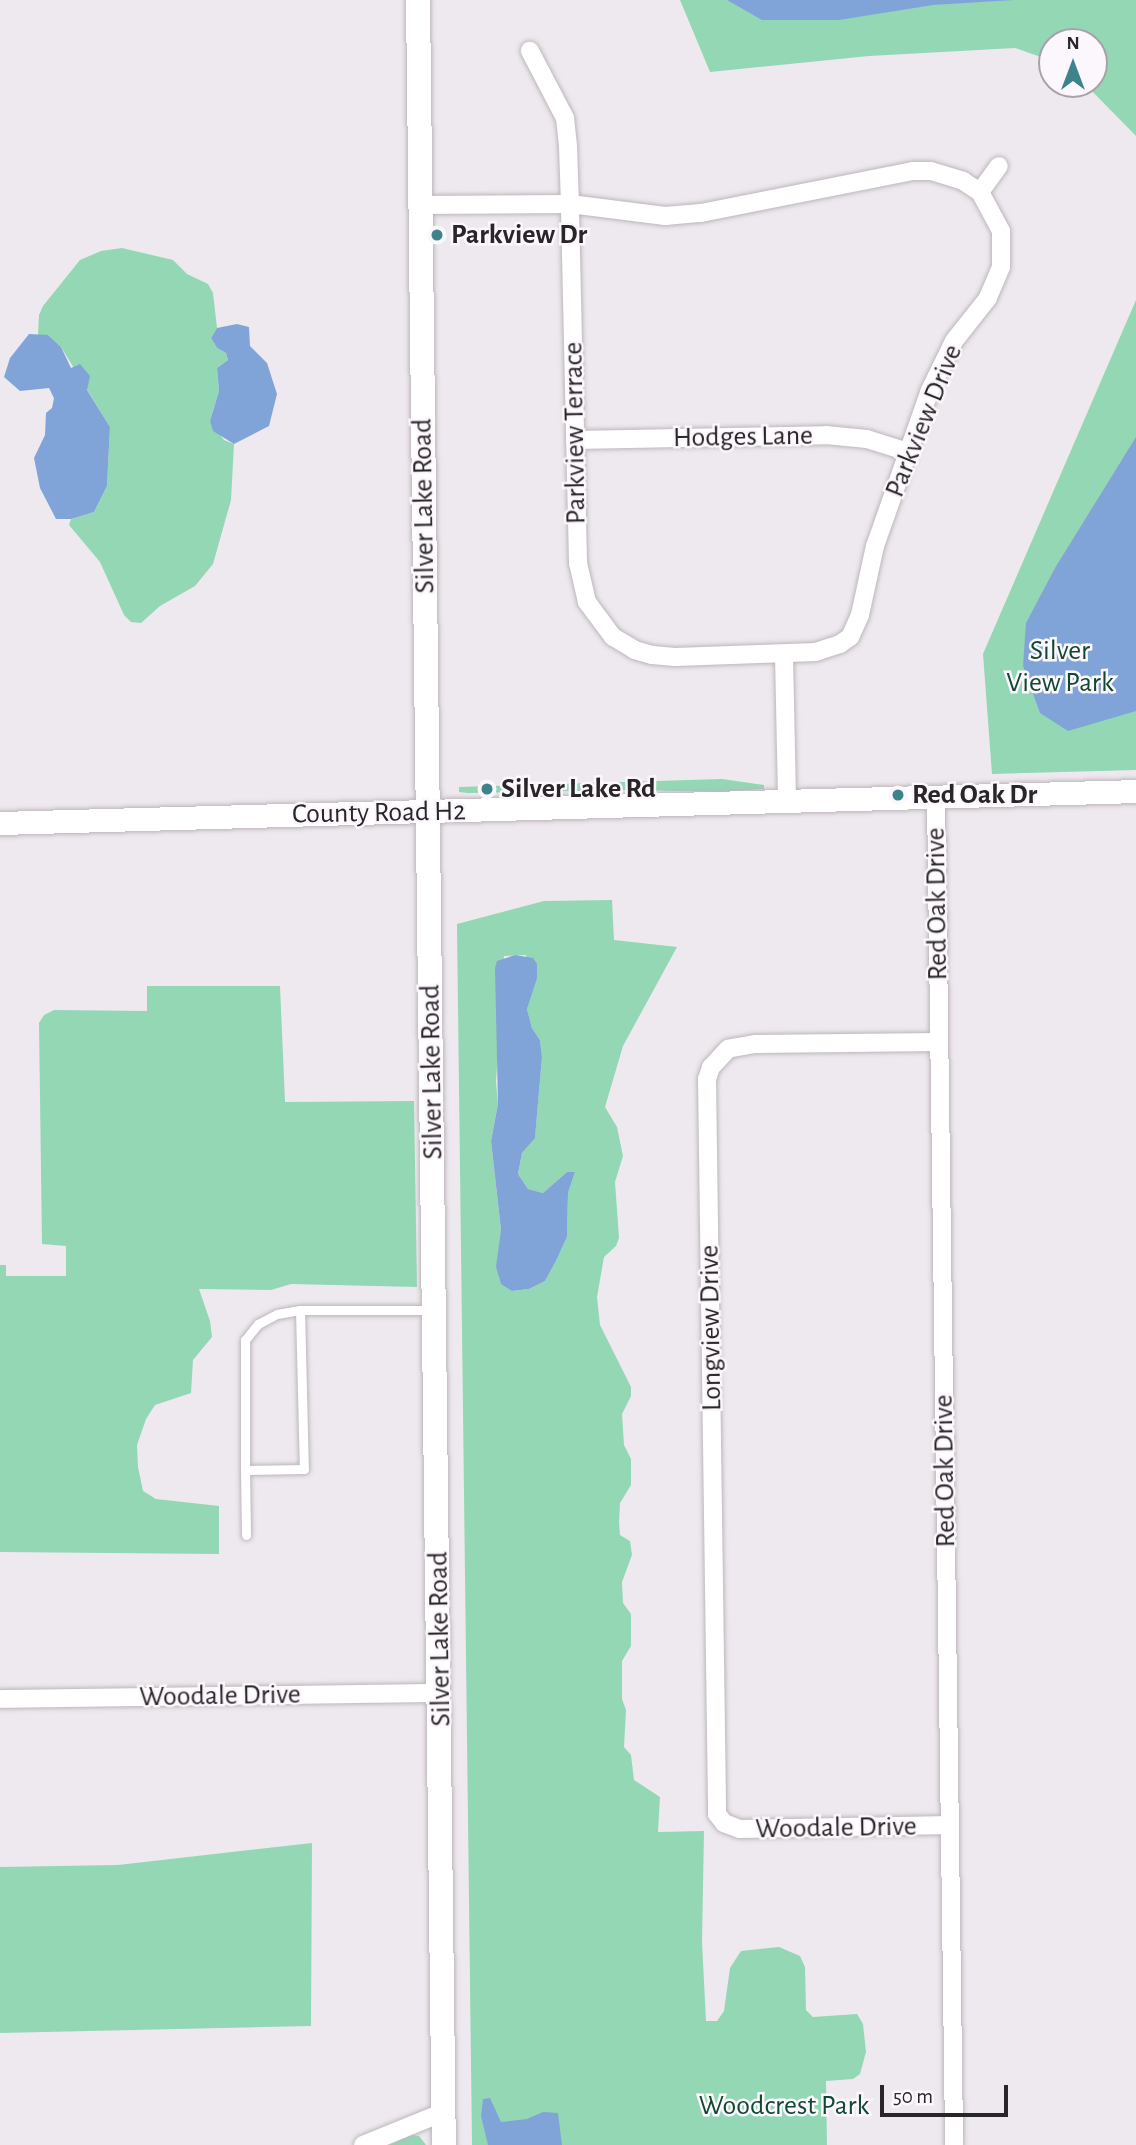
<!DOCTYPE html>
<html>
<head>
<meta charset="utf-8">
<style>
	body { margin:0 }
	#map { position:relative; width:1136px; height:2145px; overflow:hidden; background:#eee9ee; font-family:"Alegreya Sans",sans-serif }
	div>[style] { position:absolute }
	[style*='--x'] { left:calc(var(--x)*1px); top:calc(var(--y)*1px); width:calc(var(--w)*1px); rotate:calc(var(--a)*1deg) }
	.green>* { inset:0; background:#93d7b5 }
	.water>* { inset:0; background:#81a4d8 }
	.roads { filter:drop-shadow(0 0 2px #bcb7bc) drop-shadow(0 0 2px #bcb7bc) }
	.service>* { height:9px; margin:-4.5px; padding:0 4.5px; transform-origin:4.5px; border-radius:4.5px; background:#fff }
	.minor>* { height:18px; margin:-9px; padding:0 9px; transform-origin:9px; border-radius:9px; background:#fff }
	.tertiary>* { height:23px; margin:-11.5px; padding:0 11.5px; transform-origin:11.5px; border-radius:11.5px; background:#fff }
	.secondary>* { height:24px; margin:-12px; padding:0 12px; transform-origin:12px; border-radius:12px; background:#fff }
	.dots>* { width:19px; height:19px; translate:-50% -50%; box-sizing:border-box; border:4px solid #fcf7fc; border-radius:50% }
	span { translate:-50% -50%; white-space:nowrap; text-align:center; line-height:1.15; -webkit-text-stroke:5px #fcf7fc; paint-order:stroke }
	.poi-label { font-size:28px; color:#282628; font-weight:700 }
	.left { translate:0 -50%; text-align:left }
	.street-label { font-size:28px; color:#282628 }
	.park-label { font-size:28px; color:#104831 }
	.north { position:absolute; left:1038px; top:28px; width:70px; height:70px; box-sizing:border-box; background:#fcf7fc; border:2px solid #a7a3a7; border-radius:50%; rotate:0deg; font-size:19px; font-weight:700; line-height:28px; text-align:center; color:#282628 }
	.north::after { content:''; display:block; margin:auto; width:24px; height:32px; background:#3c838b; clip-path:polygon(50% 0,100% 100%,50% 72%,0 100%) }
	.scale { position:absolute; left:880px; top:2085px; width:128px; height:32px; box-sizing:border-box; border:4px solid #282628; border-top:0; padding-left:9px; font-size:21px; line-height:24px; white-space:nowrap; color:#282628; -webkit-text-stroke:5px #fcf7fc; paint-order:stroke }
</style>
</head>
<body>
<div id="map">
	<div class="green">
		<div style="clip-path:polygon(680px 0,1136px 0,1136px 136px,1085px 84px,1094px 84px,1094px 42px,1052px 42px,1052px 61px,1015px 48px,869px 56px,710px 72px)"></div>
		<div style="clip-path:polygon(122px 248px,173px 260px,187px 274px,208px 284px,213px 293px,217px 328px,211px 338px,217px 348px,226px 353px,228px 360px,217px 368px,219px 391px,210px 421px,224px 440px,234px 444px,231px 500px,213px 564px,195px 586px,160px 606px,141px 623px,131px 622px,124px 615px,100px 562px,69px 525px,71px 519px,94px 512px,107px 486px,110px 427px,61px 347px,48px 335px,38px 335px,39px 315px,43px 306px,80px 260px,101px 251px)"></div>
		<div style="clip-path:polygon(1136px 300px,1136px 770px,992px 774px,983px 654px)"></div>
		<div style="clip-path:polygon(722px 779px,764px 785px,764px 789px,720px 792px,633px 790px,468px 793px,459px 792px,459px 787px)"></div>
		<div style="clip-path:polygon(evenodd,612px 900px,614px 940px,677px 947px,623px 1046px,605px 1107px,617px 1127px,623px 1156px,615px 1182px,619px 1238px,616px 1246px,604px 1257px,597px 1297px,600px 1325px,631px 1387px,631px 1396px,622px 1414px,624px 1445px,631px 1459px,631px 1485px,620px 1503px,619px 1522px,620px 1535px,630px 1541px,632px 1555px,622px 1582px,623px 1603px,631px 1614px,631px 1646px,622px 1661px,622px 1699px,626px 1710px,624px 1747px,631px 1755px,634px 1780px,660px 1797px,658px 1832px,704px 1831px,702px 1942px,706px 2021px,717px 2021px,724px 2011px,730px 1968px,741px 1951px,779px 1947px,800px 1956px,805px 1967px,806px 2010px,813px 2017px,857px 2014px,863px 2024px,866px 2052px,860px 2074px,853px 2079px,826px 2081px,827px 2145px,472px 2145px,457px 924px,544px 901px,612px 900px,526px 955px,530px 998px,527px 1009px,532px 1028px,540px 1040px,542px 1057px,535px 1137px,522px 1153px,518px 1174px,528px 1189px,543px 1193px,567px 1172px,575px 1172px,568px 1193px,567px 1237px,556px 1261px,545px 1281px,529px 1289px,512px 1291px,501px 1283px,499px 1277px,501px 1230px,491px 1141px,498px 1104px,496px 1082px,504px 956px,526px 955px)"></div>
		<div style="clip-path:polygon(147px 986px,280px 986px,285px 1102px,414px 1101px,417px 1287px,291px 1284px,271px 1290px,199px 1289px,210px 1321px,212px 1337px,193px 1360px,191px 1393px,155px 1405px,146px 1419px,137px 1445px,138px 1467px,143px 1491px,156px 1499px,219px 1506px,219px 1554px,0 1552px,0 1265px,6px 1265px,6px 1276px,66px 1276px,66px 1246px,42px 1244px,39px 1023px,44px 1015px,54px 1010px,147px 1011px)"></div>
		<div style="clip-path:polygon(312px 1843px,311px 2026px,0 2033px,0 1867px,118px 1865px)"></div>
		<div style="clip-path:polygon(412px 2135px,419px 2136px,426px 2145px,389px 2145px)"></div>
	</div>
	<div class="water">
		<div style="clip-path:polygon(727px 0,1014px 0,933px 5px,839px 20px,762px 20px)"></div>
		<div style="clip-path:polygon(237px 324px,249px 327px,250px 346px,267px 363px,277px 394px,269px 426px,234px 444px,213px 431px,210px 421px,219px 391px,217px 368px,228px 360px,226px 353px,217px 348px,211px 338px,217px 328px)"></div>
		<div style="clip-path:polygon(29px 334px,48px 335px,61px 347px,71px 368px,80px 364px,90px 376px,87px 390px,110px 427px,107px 486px,94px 512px,71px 519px,56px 519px,40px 488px,34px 458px,45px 435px,46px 413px,52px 408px,54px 398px,49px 388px,20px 391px,4px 377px,10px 358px)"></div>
		<div style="clip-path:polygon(1136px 437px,1136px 711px,1068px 731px,1040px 713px,1023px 666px,1026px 623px,1055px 568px)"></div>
		<div style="clip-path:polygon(515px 955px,533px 958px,537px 964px,537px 978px,527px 1009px,532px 1028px,540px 1040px,542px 1057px,535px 1138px,522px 1153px,518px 1174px,528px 1189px,543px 1193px,567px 1172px,575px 1172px,568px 1193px,567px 1237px,556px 1261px,545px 1281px,529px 1289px,512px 1291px,501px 1284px,496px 1267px,501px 1230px,491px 1141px,498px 1104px,495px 968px,497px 961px)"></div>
		<div style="clip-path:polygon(490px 2098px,501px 2122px,527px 2119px,543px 2112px,558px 2113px,562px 2145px,488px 2145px,481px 2116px,483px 2099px)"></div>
	</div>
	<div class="roads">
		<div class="service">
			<div style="--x:300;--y:1310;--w:159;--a:88.6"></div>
			<div style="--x:304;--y:1469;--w:59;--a:179"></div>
			<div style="--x:245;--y:1470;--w:130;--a:-90"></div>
			<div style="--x:245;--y:1340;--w:21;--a:-51"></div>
			<div style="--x:258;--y:1324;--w:21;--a:-28"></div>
			<div style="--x:277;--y:1314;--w:23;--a:-10"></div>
			<div style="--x:300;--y:1310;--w:134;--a:0"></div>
			<div style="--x:245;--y:1470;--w:65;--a:89.1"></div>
		</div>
		<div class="minor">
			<div style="--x:980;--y:192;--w:32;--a:-54"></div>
			<div style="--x:420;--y:205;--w:150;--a:-0.4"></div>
			<div style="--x:570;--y:204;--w:96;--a:7.2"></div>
			<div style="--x:665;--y:216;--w:36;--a:-5"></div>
			<div style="--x:701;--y:213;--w:216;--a:-11.2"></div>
			<div style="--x:913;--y:171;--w:18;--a:0"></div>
			<div style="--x:931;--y:171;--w:34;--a:17"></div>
			<div style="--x:963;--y:181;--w:20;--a:33"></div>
			<div style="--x:980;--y:192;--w:44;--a:61.7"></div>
			<div style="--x:1001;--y:231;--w:36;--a:90"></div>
			<div style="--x:1001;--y:267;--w:34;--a:113"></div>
			<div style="--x:988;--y:298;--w:55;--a:128.3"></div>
			<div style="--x:954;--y:341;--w:55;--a:116.1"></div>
			<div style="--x:930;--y:390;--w:165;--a:109.4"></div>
			<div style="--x:875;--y:546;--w:71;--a:102.3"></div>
			<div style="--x:860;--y:615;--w:24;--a:114"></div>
			<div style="--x:850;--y:637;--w:12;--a:145"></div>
			<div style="--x:840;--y:644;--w:25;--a:162"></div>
			<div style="--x:816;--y:652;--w:141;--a:178"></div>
			<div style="--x:675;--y:657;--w:23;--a:-175"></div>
			<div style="--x:652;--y:655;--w:18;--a:-164"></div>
			<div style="--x:635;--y:650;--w:26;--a:-149"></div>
			<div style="--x:613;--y:637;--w:44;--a:-126.6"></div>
			<div style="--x:587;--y:602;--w:40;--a:-103"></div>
			<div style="--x:578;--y:563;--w:359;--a:-91.3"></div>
			<div style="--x:570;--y:204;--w:58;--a:-92"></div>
			<div style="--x:568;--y:146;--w:28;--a:-96"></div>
			<div style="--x:565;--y:118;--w:76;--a:-117.6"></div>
			<div style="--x:575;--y:440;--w:251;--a:-1.1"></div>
			<div style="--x:826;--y:435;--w:41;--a:5.6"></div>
			<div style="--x:867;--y:439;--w:43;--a:17.6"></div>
			<div style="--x:784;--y:655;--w:146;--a:88.8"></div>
			<div style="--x:936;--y:797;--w:1348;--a:89.23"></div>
			<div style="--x:939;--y:1042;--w:184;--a:179.4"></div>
			<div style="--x:755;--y:1044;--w:27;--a:170"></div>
			<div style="--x:728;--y:1049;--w:25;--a:133"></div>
			<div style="--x:711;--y:1067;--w:13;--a:108"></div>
			<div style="--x:707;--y:1079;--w:726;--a:89.21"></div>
			<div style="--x:717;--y:1805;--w:9;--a:90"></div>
			<div style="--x:717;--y:1814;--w:11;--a:52"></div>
			<div style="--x:724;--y:1823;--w:17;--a:21"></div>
			<div style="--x:740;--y:1829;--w:210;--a:-1.1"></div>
			<div style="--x:0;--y:1699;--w:440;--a:-0.8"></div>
			<div style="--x:363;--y:2145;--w:87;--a:-22.2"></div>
		</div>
		<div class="tertiary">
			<div style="--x:0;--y:823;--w:1136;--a:-1.61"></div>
		</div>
		<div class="secondary">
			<div style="--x:418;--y:0;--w:2145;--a:89.31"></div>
		</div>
	</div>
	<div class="dots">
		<div style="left:437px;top:235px;background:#3c838b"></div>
		<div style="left:487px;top:789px;background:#3c838b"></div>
		<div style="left:898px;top:795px;background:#3c838b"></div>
	</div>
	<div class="poi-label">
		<span class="left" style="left:451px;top:235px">Parkview Dr</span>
		<span class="left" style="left:501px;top:789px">Silver Lake Rd</span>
		<span class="left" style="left:912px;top:795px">Red Oak Dr</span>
	</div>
	<div class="street-label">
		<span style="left:924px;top:421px;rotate:-68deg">Parkview Drive</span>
		<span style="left:575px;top:433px;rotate:-91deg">Parkview Terrace</span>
		<span style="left:743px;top:437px;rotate:-1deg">Hodges Lane</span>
		<span style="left:424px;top:506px;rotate:-91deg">Silver Lake Road</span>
		<span style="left:379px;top:813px;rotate:-1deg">County Road H2</span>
		<span style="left:937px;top:904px;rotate:-91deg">Red Oak Drive</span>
		<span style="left:432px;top:1072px;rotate:-91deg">Silver Lake Road</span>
		<span style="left:711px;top:1328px;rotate:-91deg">Longview Drive</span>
		<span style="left:945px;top:1471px;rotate:-91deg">Red Oak Drive</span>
		<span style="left:440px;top:1639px;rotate:-91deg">Silver Lake Road</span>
		<span style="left:220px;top:1696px;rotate:-1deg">Woodale Drive</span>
		<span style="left:836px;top:1828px;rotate:-1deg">Woodale Drive</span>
	</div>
	<div class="park-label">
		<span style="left:1060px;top:667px">Silver<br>View Park</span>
		<span style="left:784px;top:2106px">Woodcrest Park</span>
	</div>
	<div class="north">N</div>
	<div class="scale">50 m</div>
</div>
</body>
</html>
